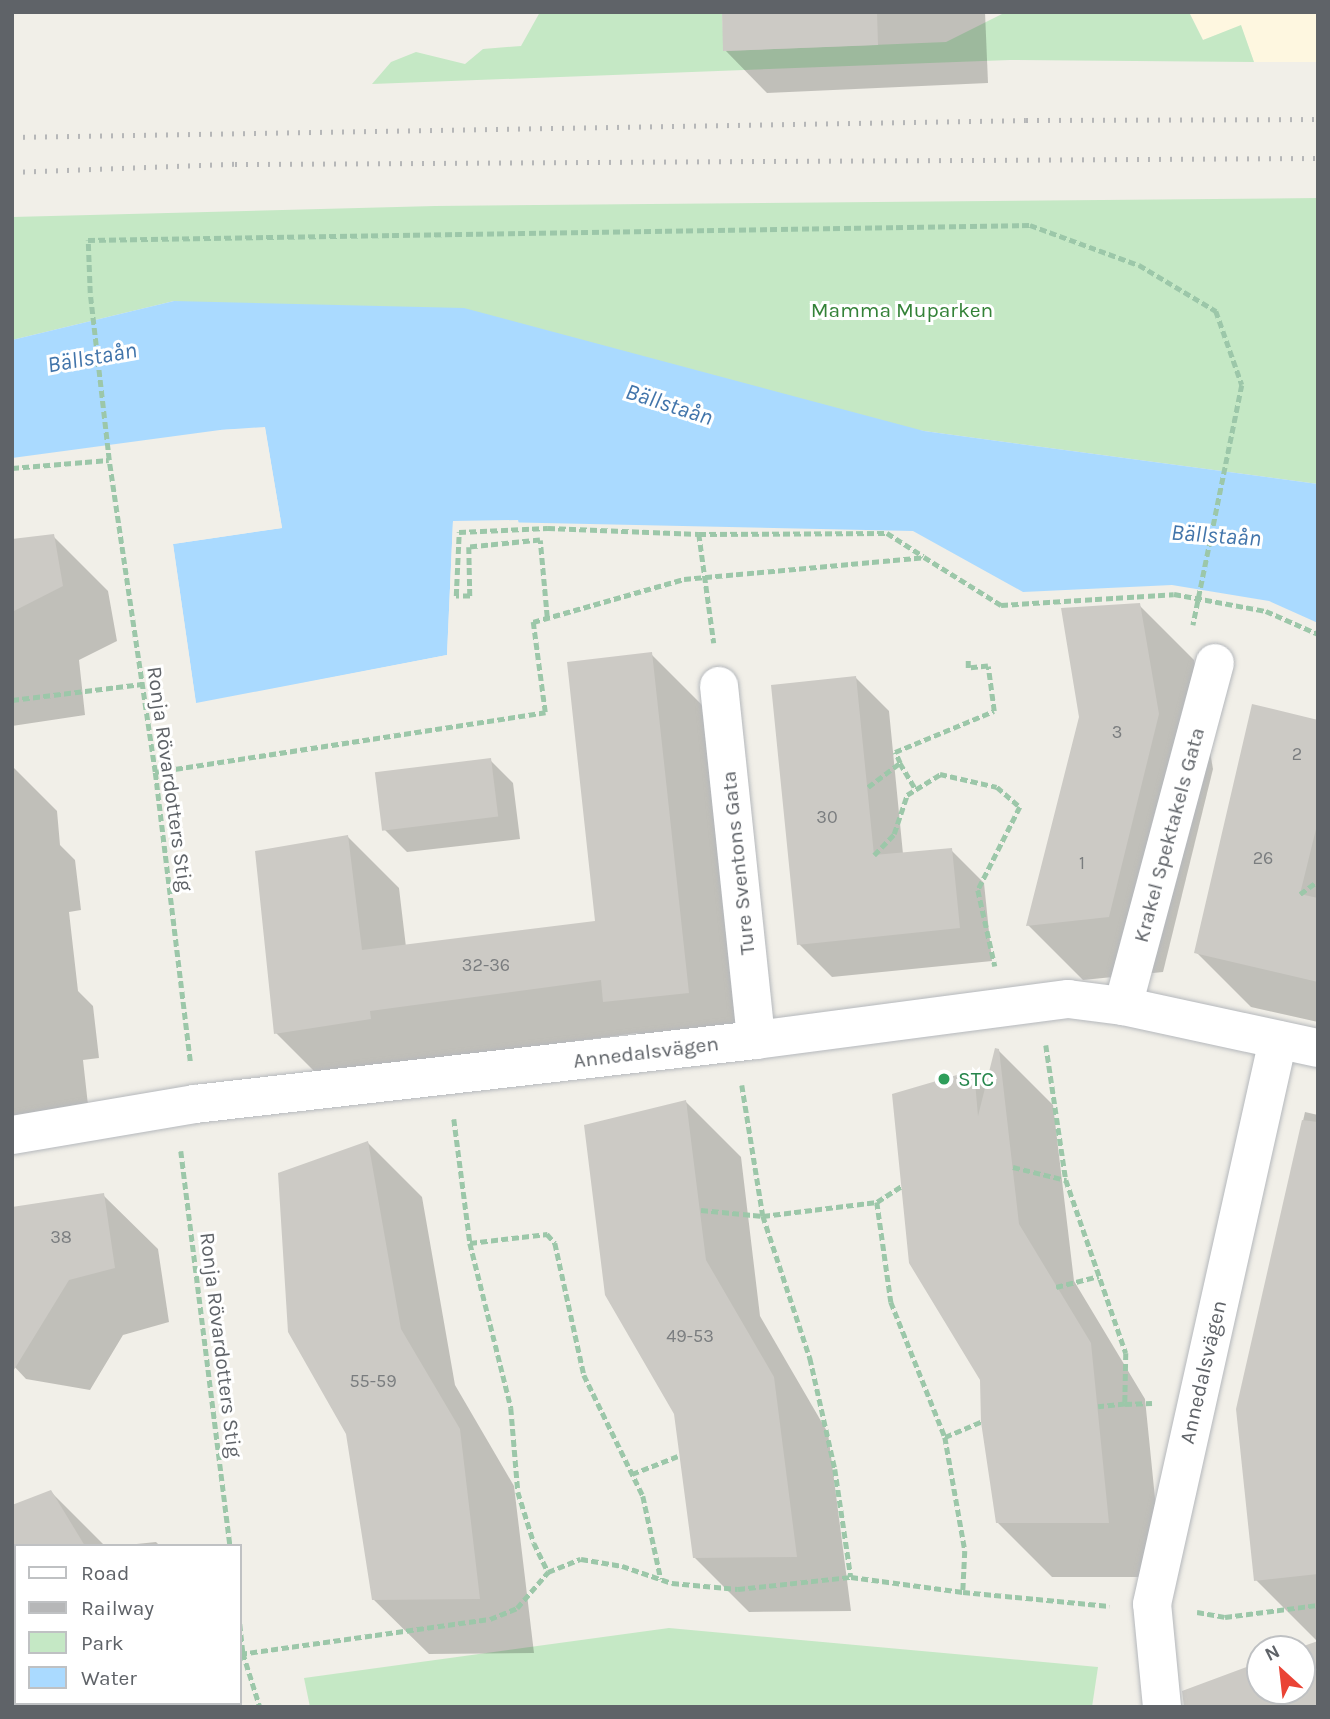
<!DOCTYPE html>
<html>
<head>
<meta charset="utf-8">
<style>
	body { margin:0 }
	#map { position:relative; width:1330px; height:1719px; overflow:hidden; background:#f1efe8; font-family:Karla,sans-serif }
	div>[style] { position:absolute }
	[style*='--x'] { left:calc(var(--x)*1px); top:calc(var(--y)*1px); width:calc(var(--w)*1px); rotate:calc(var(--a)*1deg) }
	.commercial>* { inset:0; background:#fef7e0 }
	.green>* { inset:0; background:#c5e8c5 }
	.water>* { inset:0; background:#aadaff }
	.pier>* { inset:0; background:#f1efe8 }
	.shadow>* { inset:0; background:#0003 }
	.building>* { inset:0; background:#cccac5; transform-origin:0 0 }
	.path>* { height:4.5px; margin-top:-2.25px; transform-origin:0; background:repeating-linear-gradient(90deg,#9cc7a9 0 7px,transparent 0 10.5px) }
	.roads { filter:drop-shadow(0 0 2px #b5b8bc) drop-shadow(0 0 2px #b5b8bc) }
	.minor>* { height:38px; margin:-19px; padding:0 19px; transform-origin:19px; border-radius:19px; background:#fff }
	.rail>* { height:5px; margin-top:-2.5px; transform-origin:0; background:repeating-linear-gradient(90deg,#b6b7b8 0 2px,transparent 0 11px) }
	.dots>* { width:19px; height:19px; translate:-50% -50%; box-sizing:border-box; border:4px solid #fff; border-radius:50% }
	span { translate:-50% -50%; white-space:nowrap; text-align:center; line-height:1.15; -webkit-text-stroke:6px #fff; paint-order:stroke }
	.number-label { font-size:18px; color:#7a7d7f }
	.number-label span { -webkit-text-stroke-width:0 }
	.park-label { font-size:21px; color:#348238 }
	.street-label { font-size:21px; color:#5f6368 }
	.leisure-label { font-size:21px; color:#27864d }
	.left { translate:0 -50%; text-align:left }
	.water-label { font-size:23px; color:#4174aa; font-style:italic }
	.frame { position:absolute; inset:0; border:14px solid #5f6368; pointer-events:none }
	.legend { position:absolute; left:14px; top:1544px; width:228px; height:161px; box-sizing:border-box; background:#fff; border:2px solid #bfc1c3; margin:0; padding:9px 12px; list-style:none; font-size:21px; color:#5f6368 }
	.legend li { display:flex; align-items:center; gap:14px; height:35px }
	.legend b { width:35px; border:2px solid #bfc1c3 }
	.north { position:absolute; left:1246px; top:1635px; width:70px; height:70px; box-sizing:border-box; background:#fff; border:2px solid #bfc1c3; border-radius:50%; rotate:333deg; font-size:19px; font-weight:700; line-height:28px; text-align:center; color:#5f6368 }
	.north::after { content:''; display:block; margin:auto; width:24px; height:32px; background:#ea4335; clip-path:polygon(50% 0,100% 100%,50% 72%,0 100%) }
</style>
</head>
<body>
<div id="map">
	<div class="commercial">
		<div style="clip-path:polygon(1189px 12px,1318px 12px,1318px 62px,1254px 62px,1241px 26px,1203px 40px)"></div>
	</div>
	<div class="green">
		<div style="clip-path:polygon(540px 12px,722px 12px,724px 51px,946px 42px,1006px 12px,1189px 12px,1203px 40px,1241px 25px,1254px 62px,1010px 60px,372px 84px,391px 62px,416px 52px,465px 64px,483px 49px,521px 46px)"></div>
		<div style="clip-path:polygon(1318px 198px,1318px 484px,924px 431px,174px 301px,12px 340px,12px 217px,435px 206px)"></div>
		<div style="clip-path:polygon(669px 1628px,1098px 1667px,1092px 1707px,310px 1707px,304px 1678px)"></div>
	</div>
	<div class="water">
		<div style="clip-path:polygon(174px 301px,464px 308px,924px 431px,1318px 484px,1318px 623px,1269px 601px,1172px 585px,1023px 592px,913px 531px,453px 521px,447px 655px,196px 704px,173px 544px,282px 528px,265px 428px,220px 430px,12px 458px,12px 340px)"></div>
	</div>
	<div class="pier">
		<div style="clip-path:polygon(265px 427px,282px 528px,173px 544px,196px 703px,447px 655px,453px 521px,518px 520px,519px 524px,456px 525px,450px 658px,193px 706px,170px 543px,278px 525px,262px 431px,221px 434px,220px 430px)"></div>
	</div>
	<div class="shadow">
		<div style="clip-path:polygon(521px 12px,658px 12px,658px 13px,522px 14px)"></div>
		<div style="clip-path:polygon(723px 12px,985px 12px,988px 83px,767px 93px,725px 50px)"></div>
		<div style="clip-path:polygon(53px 536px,108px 591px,117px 641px,79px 660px,85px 715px,12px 726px,12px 541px)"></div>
		<div style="clip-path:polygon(1139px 605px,1194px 660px,1213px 769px,1163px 972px,1083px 980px,1028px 925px)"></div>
		<div style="clip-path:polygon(651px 654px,702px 705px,739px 1043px,656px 1052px,637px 1033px,420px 1062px,327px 1084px,276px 1033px,348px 837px,399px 888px,406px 947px,597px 922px)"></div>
		<div style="clip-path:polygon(856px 678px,889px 711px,903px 854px,951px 850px,984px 883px,992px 961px,832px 977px,799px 944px)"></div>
		<div style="clip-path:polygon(1318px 722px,1318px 1022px,1251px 1007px,1196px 952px)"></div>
		<div style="clip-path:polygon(490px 760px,513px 783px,520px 839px,407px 852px,384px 829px)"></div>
		<div style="clip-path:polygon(12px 766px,57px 811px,60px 845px,75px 860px,81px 910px,69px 912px,78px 991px,93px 1006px,99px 1058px,83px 1060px,89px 1114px,12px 1123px)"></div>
		<div style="clip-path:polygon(998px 1050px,1053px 1105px,1074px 1281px,1145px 1399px,1163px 1577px,1052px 1577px,997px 1522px,973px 1072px,988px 1087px)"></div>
		<div style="clip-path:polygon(686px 1102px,741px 1157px,760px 1316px,828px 1433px,851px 1611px,749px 1612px,694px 1557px)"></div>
		<div style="clip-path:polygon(1305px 1112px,1318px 1115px,1318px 1642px,1256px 1580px,1238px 1409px)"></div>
		<div style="clip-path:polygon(368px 1143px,422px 1197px,455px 1385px,514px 1486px,534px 1653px,429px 1654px,374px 1600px,348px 1433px)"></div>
		<div style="clip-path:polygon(103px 1195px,158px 1249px,169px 1322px,123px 1335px,90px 1390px,26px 1379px,12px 1364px)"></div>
		<div style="clip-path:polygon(51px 1492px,105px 1546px,16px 1546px,16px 1644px,12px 1641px,12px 1507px)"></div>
		<div style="clip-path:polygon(156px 1542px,160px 1546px,117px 1546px)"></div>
		<div style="clip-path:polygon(209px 1703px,231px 1703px,235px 1707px,196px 1707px)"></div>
	</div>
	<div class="building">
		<div style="clip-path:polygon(722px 12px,877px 12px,878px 45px,723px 51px)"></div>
		<div style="clip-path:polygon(54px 534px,63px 586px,12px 612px,12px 539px)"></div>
		<div style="clip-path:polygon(1140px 603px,1159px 714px,1109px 917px,1026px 926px,1079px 717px,1061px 608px)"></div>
		<div style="clip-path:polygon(652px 652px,689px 993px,603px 1002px,601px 980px,370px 1011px,371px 1019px,274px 1034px,255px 851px,348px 835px,362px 950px,595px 921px,567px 662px)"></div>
		<div style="clip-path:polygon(856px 676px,874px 855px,952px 848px,960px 928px,797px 945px,771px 685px)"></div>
		<div style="clip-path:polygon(1252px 704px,1318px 720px,1318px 821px,1300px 894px,1318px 898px,1318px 982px,1194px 953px)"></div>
		<div style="left:491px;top:758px;width:59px;height:117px;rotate:83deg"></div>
		<div style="clip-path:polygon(995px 1048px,999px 1049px,1019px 1224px,1091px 1343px,1109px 1523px,996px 1523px,981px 1422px,980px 1380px,909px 1263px,892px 1094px,974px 1070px,978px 1116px)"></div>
		<div style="clip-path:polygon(686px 1100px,706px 1260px,774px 1377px,797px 1557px,693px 1558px,674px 1414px,605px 1295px,584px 1125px)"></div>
		<div style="clip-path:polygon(1302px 1120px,1318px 1122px,1318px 1574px,1254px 1581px,1236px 1409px)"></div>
		<div style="clip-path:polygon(368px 1141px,401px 1329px,460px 1429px,480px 1599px,372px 1600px,346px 1434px,288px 1332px,278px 1173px)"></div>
		<div style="clip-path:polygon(104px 1193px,115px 1268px,69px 1280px,12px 1373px,12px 1207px)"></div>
		<div style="clip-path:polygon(51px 1490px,85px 1546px,12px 1546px,12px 1505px)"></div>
		<div style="clip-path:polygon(1318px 1641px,1318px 1707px,1184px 1707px,1182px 1691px,1260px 1662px,1260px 1691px,1302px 1691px,1302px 1649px,1295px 1649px)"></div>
	</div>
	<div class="path">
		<div style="--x:12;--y:468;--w:97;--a:-4.7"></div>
		<div style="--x:699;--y:534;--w:110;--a:82.2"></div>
		<div style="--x:547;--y:617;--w:77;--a:-95.2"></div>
		<div style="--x:540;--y:540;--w:71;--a:174.4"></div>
		<div style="--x:469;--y:547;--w:49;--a:88.8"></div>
		<div style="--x:470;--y:596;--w:14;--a:180"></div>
		<div style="--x:456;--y:596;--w:64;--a:-87.3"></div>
		<div style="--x:459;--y:532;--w:89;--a:-2.6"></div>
		<div style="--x:548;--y:528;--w:151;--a:2.3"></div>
		<div style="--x:699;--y:534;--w:188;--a:-0.3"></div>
		<div style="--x:887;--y:533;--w:43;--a:32.6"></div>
		<div style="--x:12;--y:700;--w:131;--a:-7"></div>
		<div style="--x:900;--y:763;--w:12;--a:-114"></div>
		<div style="--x:895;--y:752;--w:107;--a:-22.5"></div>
		<div style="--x:994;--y:711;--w:45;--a:-97.6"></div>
		<div style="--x:988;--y:666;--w:20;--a:174"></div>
		<div style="--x:968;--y:668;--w:8;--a:-90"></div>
		<div style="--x:155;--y:772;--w:395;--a:-8.7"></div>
		<div style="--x:545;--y:712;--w:91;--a:-97.6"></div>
		<div style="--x:533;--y:622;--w:157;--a:-15.9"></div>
		<div style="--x:684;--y:579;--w:241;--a:-5.2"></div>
		<div style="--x:924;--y:557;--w:91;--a:31.9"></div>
		<div style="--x:1001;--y:605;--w:173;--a:-3.6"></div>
		<div style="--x:1174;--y:594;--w:94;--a:10.5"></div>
		<div style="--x:1266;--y:611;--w:57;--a:23.9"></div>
		<div style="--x:868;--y:787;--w:40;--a:-37"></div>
		<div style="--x:900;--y:763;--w:31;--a:59"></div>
		<div style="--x:874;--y:855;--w:29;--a:-46"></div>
		<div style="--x:894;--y:834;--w:41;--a:-71.6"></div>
		<div style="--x:907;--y:795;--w:39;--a:-32"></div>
		<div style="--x:940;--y:774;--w:58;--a:12.8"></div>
		<div style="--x:997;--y:787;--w:30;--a:41"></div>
		<div style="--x:1020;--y:807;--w:93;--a:116.8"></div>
		<div style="--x:978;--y:890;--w:78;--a:77.4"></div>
		<div style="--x:1300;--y:894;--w:22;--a:-36"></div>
		<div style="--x:1046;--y:1045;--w:136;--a:81.6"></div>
		<div style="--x:190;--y:1061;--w:291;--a:-96.9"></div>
		<div style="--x:155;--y:772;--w:315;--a:-98.4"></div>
		<div style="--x:109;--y:460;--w:168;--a:-96.5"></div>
		<div style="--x:90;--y:293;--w:53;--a:-92.2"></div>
		<div style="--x:88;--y:240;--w:942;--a:-0.91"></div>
		<div style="--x:1030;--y:225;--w:116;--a:20.2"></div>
		<div style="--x:1139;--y:265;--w:90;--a:30.9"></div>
		<div style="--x:1216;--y:311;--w:78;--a:70.6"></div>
		<div style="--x:1242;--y:385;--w:245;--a:101.5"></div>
		<div style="--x:742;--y:1085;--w:133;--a:80.9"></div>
		<div style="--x:763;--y:1216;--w:150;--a:71.7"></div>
		<div style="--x:810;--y:1358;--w:114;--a:77.3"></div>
		<div style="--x:835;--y:1469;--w:109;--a:81.6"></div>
		<div style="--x:454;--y:1119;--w:125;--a:82.6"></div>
		<div style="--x:470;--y:1243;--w:170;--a:76"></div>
		<div style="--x:511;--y:1408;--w:84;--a:85.2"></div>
		<div style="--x:518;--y:1492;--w:53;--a:72.6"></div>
		<div style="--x:534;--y:1543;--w:32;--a:64"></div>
		<div style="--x:181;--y:1151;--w:398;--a:82.9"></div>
		<div style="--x:1013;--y:1167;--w:55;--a:13.8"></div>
		<div style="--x:1066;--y:1180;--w:183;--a:70.9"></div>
		<div style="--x:1126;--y:1353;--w:51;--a:91.1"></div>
		<div style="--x:1125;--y:1404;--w:27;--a:174"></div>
		<div style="--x:877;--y:1202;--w:101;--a:82"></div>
		<div style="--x:891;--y:1302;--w:145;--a:68.2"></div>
		<div style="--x:945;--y:1437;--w:116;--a:80"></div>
		<div style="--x:965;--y:1551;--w:41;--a:92.8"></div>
		<div style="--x:701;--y:1210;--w:62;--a:5.5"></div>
		<div style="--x:763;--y:1216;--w:115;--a:-7"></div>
		<div style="--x:877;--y:1202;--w:31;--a:-33"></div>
		<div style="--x:470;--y:1243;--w:78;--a:-6.7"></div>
		<div style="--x:547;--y:1234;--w:12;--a:48"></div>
		<div style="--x:555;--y:1243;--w:135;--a:77.6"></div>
		<div style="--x:584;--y:1375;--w:135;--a:64"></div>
		<div style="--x:643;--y:1496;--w:85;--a:77.8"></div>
		<div style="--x:1056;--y:1287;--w:44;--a:-14.3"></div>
		<div style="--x:1125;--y:1404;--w:27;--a:-2"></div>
		<div style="--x:945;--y:1437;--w:39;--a:-23"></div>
		<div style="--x:632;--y:1474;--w:49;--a:-21.4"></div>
		<div style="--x:1197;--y:1612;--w:28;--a:10"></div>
		<div style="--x:1225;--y:1617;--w:94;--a:-7.4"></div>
		<div style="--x:240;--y:1624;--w:29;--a:84"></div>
		<div style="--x:243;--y:1653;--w:57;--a:72.5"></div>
		<div style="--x:240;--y:1654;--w:252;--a:-8"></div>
		<div style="--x:490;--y:1619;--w:29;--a:-22"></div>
		<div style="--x:517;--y:1608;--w:48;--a:-49.3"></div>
		<div style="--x:548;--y:1572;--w:35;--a:-22"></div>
		<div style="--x:581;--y:1559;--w:42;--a:9.7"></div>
		<div style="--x:622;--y:1566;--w:53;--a:18.8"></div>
		<div style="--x:672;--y:1583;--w:66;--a:5.2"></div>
		<div style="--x:738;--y:1589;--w:114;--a:-6.1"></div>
		<div style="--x:851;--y:1577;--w:113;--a:7.6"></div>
		<div style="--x:963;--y:1592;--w:147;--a:5.5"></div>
		<div style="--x:27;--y:1707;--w:16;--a:-15"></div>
	</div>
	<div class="roads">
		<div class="minor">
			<div style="--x:719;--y:686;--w:356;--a:84"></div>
			<div style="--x:1123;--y:1006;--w:355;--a:-75"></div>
			<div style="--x:12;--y:1135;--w:186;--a:-9.6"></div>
			<div style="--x:195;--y:1104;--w:565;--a:-6.51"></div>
			<div style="--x:756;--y:1040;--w:315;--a:-7.5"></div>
			<div style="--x:1068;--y:999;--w:55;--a:7.3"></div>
			<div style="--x:1123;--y:1006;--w:199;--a:12.2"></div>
			<div style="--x:1162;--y:1707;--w:103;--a:-95.5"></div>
			<div style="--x:1152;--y:1604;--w:578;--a:-77.41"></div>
		</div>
	</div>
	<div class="rail">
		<div style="--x:12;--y:137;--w:1014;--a:-0.96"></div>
		<div style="--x:1026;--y:120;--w:292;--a:-0.2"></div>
		<div style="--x:12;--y:172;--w:223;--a:-2.1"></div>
		<div style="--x:235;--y:164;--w:1083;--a:-0.32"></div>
	</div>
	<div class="dots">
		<div style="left:944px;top:1079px;background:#2e9e5b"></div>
	</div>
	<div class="number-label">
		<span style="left:1117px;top:732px">3</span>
		<span style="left:1297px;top:754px">2</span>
		<span style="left:827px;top:817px">30</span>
		<span style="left:1263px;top:858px">26</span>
		<span style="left:1082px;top:863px">1</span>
		<span style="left:486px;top:965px">32-36</span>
		<span style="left:61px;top:1237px">38</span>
		<span style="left:690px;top:1336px">49-53</span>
		<span style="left:373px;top:1381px">55-59</span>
	</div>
	<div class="park-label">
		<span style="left:902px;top:310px">Mamma Muparken</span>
	</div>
	<div class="street-label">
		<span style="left:170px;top:779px;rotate:82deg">Ronja Rövardotters Stig</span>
		<span style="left:1169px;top:835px;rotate:-75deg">Krakel Spektakels Gata</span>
		<span style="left:738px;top:863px;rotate:-96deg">Ture Sventons Gata</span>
		<span style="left:646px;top:1052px;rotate:-7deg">Annedalsvägen</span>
		<span style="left:221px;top:1345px;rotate:83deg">Ronja Rövardotters Stig</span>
		<span style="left:1203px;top:1372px;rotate:-77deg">Annedalsvägen</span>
	</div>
	<div class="leisure-label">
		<span class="left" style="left:958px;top:1079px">STC</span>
	</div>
	<div class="water-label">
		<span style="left:92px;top:358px;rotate:-10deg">Bällstaån</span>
		<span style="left:669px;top:405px;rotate:18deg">Bällstaån</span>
		<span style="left:1216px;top:536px;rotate:4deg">Bällstaån</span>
	</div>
	<div class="frame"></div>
	<ul class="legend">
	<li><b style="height:9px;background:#fff"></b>Road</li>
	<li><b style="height:9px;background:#b6b7b8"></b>Railway</li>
	<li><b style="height:19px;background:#c5e8c5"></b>Park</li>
	<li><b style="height:19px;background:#aadaff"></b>Water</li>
	</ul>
	<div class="north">N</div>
</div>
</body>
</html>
